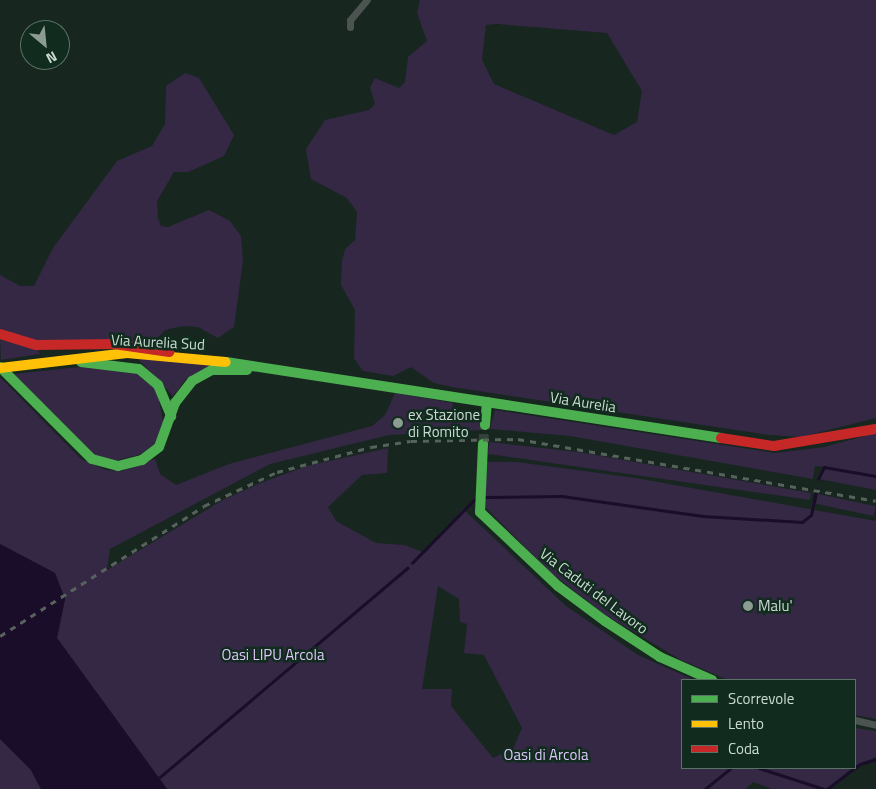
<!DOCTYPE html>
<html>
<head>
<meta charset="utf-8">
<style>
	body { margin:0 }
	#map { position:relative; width:876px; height:789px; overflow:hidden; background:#17261f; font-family:"Titillium Web",sans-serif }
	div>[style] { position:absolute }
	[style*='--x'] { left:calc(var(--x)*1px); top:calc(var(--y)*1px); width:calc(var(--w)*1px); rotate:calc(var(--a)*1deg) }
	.green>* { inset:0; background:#342844; transform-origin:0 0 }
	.water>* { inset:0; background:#1a0d29 }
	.stream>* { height:2.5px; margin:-1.25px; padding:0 1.25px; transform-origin:1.25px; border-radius:1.25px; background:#1a0d29 }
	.secondary-tunnel>* { height:10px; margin-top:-5px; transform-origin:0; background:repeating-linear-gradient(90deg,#32413a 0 10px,transparent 0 15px) }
	.street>* { height:7px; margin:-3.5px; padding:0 3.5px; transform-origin:3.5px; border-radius:3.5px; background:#4b5450 }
	.fast>* { height:10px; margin:-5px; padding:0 5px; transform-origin:5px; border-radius:5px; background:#4caf50 }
	.slow>* { height:10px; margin:-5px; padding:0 5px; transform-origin:5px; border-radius:5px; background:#ffc107 }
	.jam>* { height:10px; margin:-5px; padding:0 5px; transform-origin:5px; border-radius:5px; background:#c62828 }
	.rail>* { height:2.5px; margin-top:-1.25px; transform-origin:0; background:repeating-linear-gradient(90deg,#58625d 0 6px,transparent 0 12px) }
	.dots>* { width:14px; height:14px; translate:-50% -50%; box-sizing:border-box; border:2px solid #112c1f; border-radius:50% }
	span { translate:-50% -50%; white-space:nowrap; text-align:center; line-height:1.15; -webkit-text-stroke:5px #112c1f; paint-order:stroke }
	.street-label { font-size:15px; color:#cbdbd2 }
	.poi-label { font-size:15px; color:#cbdbd2 }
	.left { translate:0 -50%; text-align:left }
	.park-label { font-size:15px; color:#ddc7fb }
	.legend { position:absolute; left:681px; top:679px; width:175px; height:90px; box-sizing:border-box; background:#112c1f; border:1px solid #5b7267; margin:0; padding:6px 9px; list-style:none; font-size:15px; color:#cbdbd2 }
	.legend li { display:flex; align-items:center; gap:10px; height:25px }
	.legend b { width:25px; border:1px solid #5b7267 }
	.north { position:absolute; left:20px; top:20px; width:50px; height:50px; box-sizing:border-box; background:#112c1f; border:1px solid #5b7267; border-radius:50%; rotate:152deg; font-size:14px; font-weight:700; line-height:20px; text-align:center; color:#cbdbd2 }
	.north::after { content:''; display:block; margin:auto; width:18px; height:22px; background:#8c9c93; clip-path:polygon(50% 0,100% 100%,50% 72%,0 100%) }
</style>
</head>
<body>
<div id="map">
	<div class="green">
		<div style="clip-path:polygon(evenodd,420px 0,876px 0,876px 418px,801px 437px,769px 435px,452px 387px,434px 383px,411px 367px,393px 376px,363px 371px,354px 358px,355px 310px,341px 285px,342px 261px,345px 249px,355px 240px,357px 212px,347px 198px,311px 179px,306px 149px,325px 120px,369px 110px,375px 104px,370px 87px,375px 78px,399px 88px,405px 82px,408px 57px,427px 41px,417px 13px,420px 0,497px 24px,607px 33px,642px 91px,637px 122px,614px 135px,494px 84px,482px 60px,486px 25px,497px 24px)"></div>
		<div style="clip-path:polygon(185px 73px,199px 78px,234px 135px,224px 156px,188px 172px,174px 172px,157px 201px,158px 218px,161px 226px,168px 227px,209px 210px,230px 221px,241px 236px,243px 261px,234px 327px,218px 338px,198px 327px,183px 326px,165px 330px,150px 347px,60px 347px,0 334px,0 275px,20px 286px,34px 286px,53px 248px,117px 161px,152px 146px,165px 124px,166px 86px)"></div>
		<div style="clip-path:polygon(0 340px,38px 349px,40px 354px,1px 360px)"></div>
		<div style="clip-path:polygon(138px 359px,208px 364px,208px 368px,186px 379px,173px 396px)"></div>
		<div style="clip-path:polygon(99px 365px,140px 373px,157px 390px,164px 426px,155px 444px,141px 454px,115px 461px,92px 455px,13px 374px)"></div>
		<div style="clip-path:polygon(evenodd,0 377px,81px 459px,106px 470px,121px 471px,155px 459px,160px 474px,176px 485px,229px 464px,372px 426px,385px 415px,395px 393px,453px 403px,451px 419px,483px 417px,482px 430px,389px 435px,270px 464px,110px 549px,107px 570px,223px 500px,263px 482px,307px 466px,388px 448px,387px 473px,362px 475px,328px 507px,336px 521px,376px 543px,404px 545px,425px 553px,463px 509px,566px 606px,638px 655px,694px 680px,682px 680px,682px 768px,852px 768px,827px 789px,772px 789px,753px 782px,746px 789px,167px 789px,57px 638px,65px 599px,55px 573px,0 544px,0 377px,438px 586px,459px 599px,460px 622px,467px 624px,464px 653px,484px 655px,522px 728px,513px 749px,493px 758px,451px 706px,452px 689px,422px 689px,438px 586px)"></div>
		<div style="clip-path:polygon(495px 410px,775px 453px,824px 447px,876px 433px,876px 490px,819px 479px,824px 467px,815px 466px,813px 479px,570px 436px,490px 429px)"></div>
		<div style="clip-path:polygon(489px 442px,578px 452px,811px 493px,810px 500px,496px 455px,488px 454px)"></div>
		<div style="clip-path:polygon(487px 462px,517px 462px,636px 478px,876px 521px,876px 719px,855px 715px,855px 680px,728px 680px,681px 660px,607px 616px,551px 573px,482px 504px,480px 489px)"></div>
		<div style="left:818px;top:494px;width:59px;height:10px;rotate:12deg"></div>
		<div style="clip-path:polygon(855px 728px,876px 731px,876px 757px,855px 766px)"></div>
		<div style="clip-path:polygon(0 739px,31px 770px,41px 789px,0 789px)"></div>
	</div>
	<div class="water">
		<div style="clip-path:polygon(0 544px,55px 573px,65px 599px,57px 638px,167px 789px,41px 789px,31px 770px,0 739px)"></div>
	</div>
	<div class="stream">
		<div style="--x:818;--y:479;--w:13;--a:-63"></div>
		<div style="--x:824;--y:467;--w:53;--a:9.8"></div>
		<div style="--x:485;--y:497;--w:77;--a:-0.7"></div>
		<div style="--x:562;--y:496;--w:142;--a:8.1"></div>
		<div style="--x:703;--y:516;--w:99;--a:3.5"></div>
		<div style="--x:802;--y:522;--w:11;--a:-38"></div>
		<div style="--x:811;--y:515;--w:25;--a:-78"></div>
		<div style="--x:412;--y:563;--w:88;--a:-45.5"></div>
		<div style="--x:759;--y:768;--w:68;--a:17.9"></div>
		<div style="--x:160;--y:777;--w:324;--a:-40.2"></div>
		<div style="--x:705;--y:789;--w:33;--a:-39"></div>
		<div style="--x:827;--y:789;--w:41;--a:-37.1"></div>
		<div style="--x:860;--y:764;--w:17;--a:-17"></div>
	</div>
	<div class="secondary-tunnel">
		<div style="--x:483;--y:444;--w:19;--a:-84"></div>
	</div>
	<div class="street">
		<div style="--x:350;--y:27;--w:7;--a:-90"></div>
		<div style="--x:350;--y:20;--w:26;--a:-50"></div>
		<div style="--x:855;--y:720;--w:22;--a:13"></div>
	</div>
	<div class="fast">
		<div style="--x:81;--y:362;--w:58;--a:6.9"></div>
		<div style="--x:139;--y:369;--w:25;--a:40"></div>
		<div style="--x:158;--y:385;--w:34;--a:67"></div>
		<div style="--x:226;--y:362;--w:501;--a:8.73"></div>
		<div style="--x:0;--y:367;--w:130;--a:45"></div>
		<div style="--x:92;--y:459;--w:27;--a:15"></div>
		<div style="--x:118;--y:466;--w:25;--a:-14"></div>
		<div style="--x:142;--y:460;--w:21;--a:-37"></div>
		<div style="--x:159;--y:447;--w:47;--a:-70"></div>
		<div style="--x:175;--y:403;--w:28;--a:-52"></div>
		<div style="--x:192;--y:381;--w:23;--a:-29"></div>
		<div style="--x:212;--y:370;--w:35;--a:0"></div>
		<div style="--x:485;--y:425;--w:23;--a:-85"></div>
		<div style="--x:483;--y:444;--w:68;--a:92.5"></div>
		<div style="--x:480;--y:512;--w:108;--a:43.5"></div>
		<div style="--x:558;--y:586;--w:59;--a:36.7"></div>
		<div style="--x:605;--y:621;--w:66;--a:33.2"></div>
		<div style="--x:660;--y:657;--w:57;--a:23.9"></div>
	</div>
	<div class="slow">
		<div style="--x:0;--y:368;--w:128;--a:-6.7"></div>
		<div style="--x:127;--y:353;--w:99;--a:5.2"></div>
	</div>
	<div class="jam">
		<div style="--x:0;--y:334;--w:38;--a:17"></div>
		<div style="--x:36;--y:345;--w:78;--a:-0.7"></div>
		<div style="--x:114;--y:344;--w:56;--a:8.3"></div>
		<div style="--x:721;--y:438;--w:54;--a:8.6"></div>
		<div style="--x:774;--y:446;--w:103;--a:-9.5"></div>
	</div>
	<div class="rail">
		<div style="--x:0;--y:636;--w:242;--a:-32.5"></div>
		<div style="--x:204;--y:506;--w:81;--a:-25"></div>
		<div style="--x:277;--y:472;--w:97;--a:-14.9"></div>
		<div style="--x:371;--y:447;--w:40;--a:-8.5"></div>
		<div style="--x:411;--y:441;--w:107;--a:-1.1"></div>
		<div style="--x:518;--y:439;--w:363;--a:9.8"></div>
	</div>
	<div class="dots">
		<div style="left:398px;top:423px;background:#8c9c93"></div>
		<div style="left:748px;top:606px;background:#8c9c93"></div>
	</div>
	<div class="street-label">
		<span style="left:158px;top:342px;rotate:3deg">Via Aurelia Sud</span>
		<span style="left:583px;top:402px;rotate:9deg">Via Aurelia</span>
		<span style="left:594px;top:591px;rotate:37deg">Via Caduti del Lavoro</span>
	</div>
	<div class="poi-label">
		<span class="left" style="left:408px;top:423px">ex Stazione<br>di Romito</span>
		<span class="left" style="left:758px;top:606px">Malu'</span>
	</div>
	<div class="park-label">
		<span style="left:273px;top:655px">Oasi LIPU Arcola</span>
		<span style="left:546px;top:755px">Oasi di Arcola</span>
	</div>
	<ul class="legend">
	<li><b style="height:6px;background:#4caf50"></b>Scorrevole</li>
	<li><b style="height:6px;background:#ffc107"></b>Lento</li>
	<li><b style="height:6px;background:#c62828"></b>Coda</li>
	</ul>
	<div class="north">N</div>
</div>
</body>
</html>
